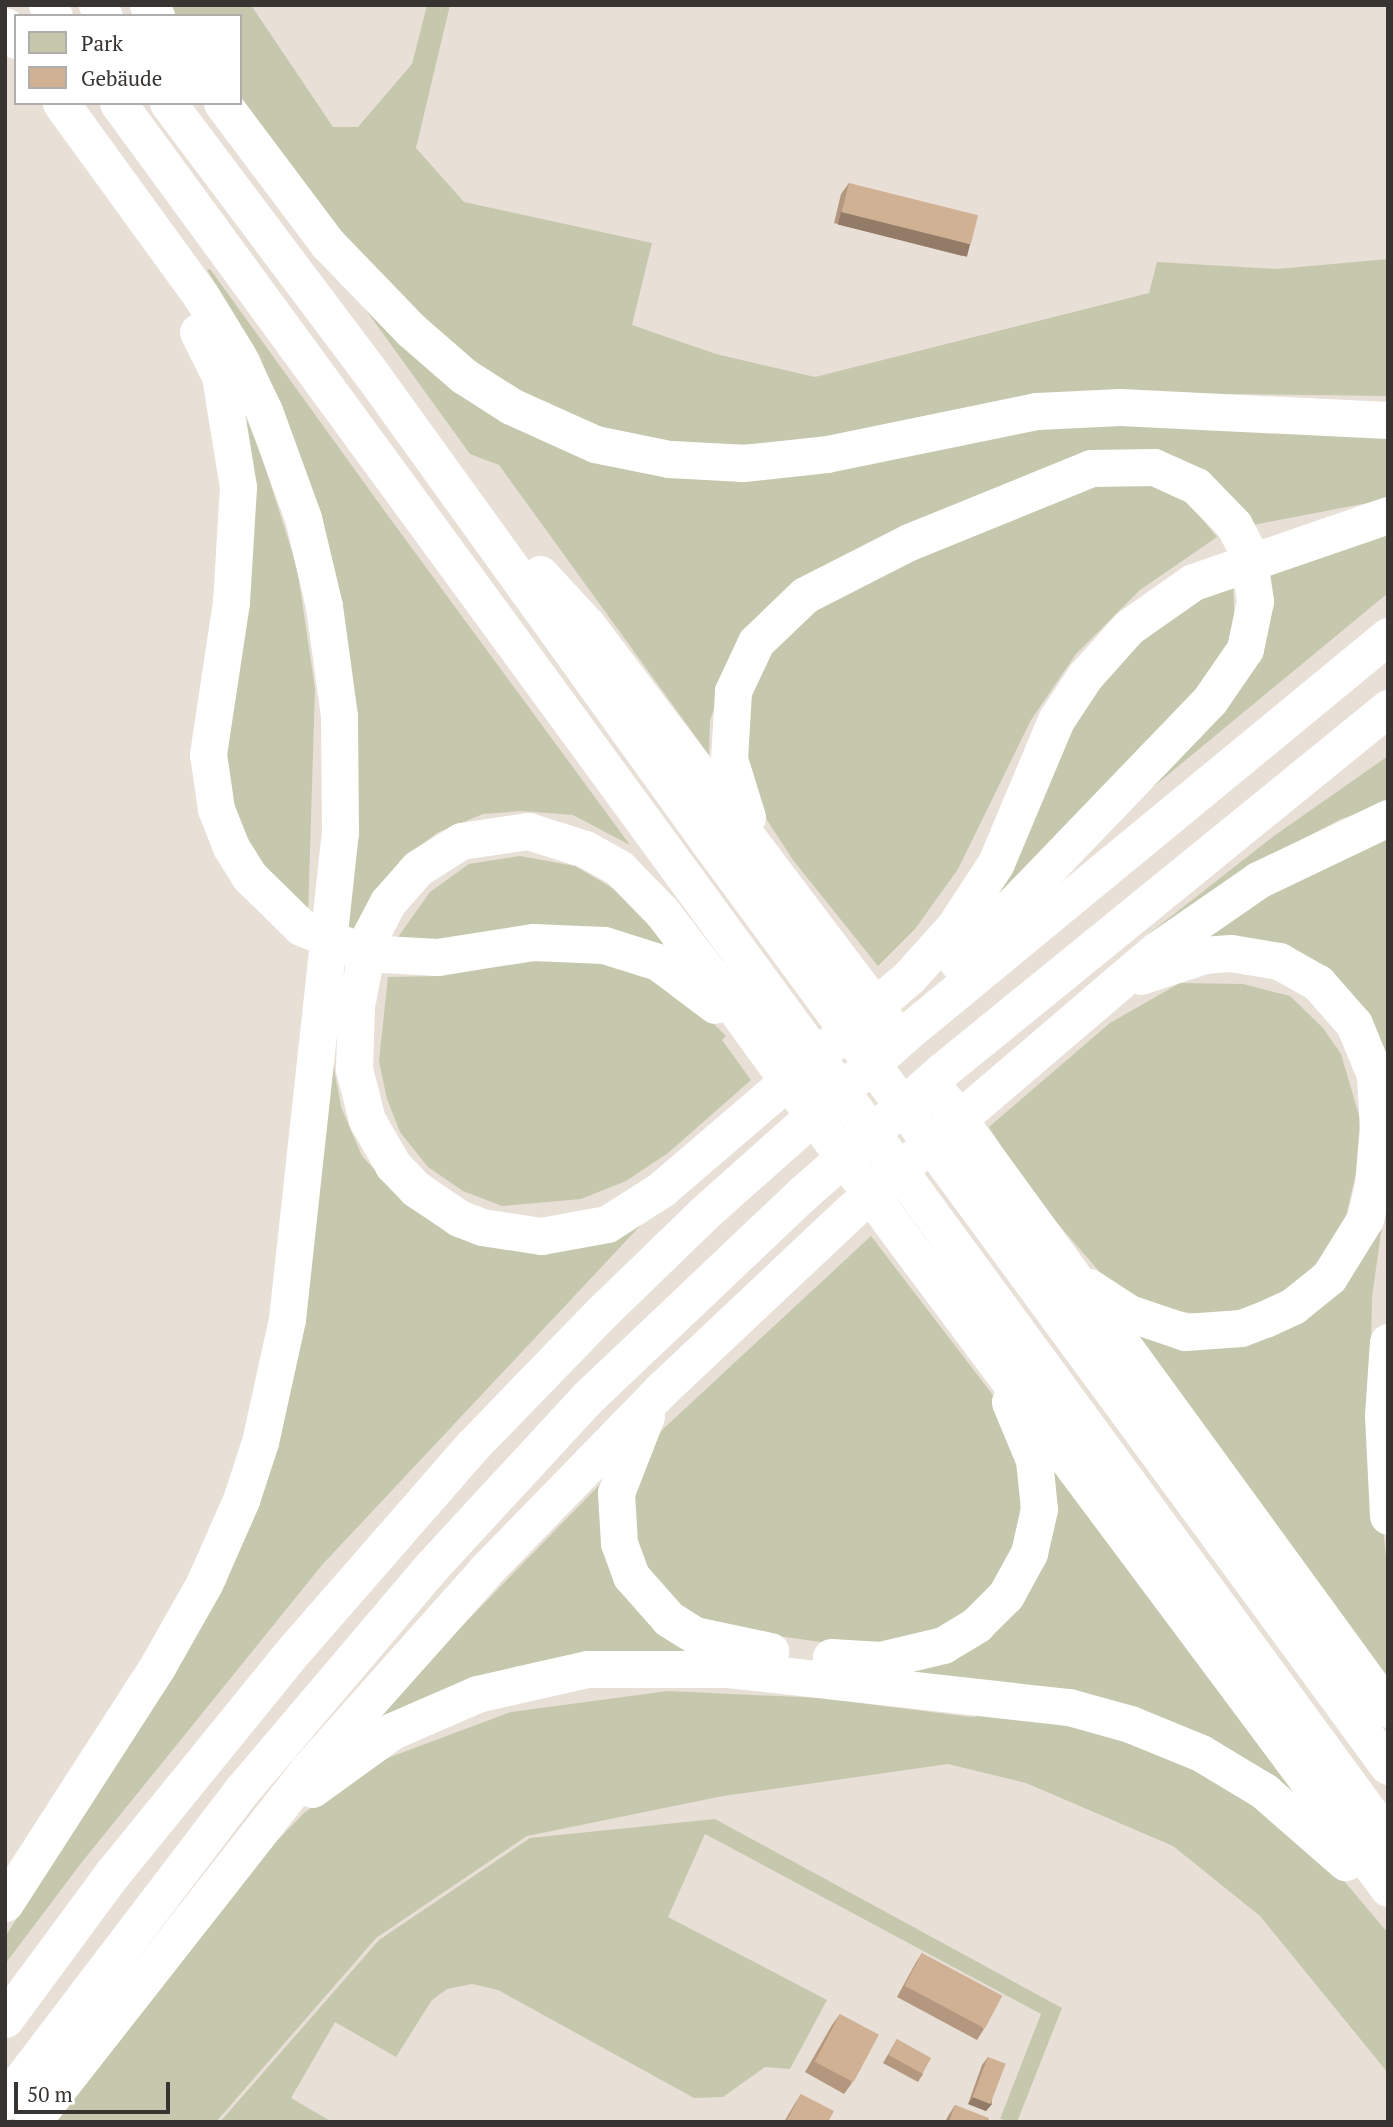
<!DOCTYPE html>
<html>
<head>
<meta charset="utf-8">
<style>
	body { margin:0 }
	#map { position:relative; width:1393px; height:2127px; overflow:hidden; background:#e8dfd7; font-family:"PT Serif",serif }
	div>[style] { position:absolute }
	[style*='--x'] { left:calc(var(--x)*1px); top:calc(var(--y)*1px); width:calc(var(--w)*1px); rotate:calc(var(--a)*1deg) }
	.green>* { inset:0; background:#c5c8ac }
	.motorway>* { height:37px; margin:-18.5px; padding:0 18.5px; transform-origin:18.5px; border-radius:18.5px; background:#fff }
	.wall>* { inset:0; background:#b3987f }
	.shaded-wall>* { inset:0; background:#927c68; transform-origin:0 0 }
	.building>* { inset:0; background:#d0b194; transform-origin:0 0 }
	span { translate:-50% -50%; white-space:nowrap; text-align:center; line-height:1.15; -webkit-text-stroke:7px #fff; paint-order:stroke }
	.frame { position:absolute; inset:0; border:7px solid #383431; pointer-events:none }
	.legend { position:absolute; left:14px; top:14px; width:228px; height:91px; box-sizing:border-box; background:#fff; border:2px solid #afaead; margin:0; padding:9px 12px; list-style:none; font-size:21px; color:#383431 }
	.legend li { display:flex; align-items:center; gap:14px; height:35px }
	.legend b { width:35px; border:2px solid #afaead }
	.scale { position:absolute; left:14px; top:2082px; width:156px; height:32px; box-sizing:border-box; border:4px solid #383431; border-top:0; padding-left:9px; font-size:21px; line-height:24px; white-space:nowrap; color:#383431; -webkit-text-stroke:5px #fff; paint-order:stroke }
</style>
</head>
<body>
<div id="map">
	<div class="green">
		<div style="clip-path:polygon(162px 5px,251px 5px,333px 127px,358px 127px,412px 64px,427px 5px,450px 5px,416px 148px,464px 202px,652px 243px,632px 325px,716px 354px,815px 377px,1149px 293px,1157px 262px,1277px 269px,1388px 259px,1388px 396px,1147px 393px,793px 447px,633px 439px,541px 407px,474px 367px,308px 204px,240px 103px,240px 16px,170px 16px)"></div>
		<div style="clip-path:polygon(210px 269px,386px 513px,630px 845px,573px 815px,522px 811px,483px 814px,437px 833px,400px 861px,353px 934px,338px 930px,351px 759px,298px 460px,260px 356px,207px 270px)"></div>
		<div style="clip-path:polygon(350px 288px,628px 465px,1022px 428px,1172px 420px,1388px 432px,1388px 499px,1253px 525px,1239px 504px,1199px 471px,1160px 457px,924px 524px,728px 667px,710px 721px,709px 755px,499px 465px,470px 454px)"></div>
		<div style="clip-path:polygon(228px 375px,259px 448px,297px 567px,315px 689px,308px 915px,254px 866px,219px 786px)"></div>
		<div style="clip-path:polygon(1109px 479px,1157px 485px,1185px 498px,1217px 537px,1140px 590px,1076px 654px,1031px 720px,958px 869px,915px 929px,878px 966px,793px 860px,767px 820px,750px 779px,742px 747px,744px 700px,759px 662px,829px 596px,1042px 501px)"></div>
		<div style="clip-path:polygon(1388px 528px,1388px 593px,1089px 840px,1232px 692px,1267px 567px)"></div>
		<div style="clip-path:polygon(1233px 580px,1235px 630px,1209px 680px,964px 930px,1068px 727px,1111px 667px,1172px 616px)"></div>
		<div style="clip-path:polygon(1388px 756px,1388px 804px,1341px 819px,1261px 861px,1132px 947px,1274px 836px)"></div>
		<div style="clip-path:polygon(1388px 834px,1388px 1064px,1372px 1026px,1218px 939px,1200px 934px,1281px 884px)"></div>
		<div style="clip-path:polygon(520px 856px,575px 866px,631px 899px,686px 965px,398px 937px,430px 892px,469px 864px)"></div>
		<div style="clip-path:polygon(582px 959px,640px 973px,691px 1001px,726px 1036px,722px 1040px,751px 1080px,668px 1153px,626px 1181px,581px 1199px,502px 1206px,463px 1191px,428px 1167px,400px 1132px,387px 1099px,379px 1061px,388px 977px,442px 976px,520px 962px)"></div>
		<div style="clip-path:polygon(1180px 983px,1243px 984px,1290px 996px,1323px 1028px,1341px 1054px,1360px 1119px,1356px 1173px,1345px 1220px,1318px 1262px,1280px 1298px,1217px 1317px,1160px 1308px,1111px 1285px,1032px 1194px,989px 1127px,1110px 1023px)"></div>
		<div style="clip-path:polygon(332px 1058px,341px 1107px,362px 1156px,407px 1205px,457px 1232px,655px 1210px,322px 1565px,82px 1862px,5px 1964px,5px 1937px,225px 1585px,273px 1459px)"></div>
		<div style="clip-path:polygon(1388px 1183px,1372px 1297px,1370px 1402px,1388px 1576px,1388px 1683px,1130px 1331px,1283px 1330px)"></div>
		<div style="clip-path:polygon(871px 1236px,1002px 1407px,1025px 1472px,1015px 1549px,999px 1582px,968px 1613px,913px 1642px,821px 1642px,714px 1627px,681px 1610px,636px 1556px,629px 1519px,638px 1466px,661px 1431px)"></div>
		<div style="clip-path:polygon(1038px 1442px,1300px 1802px,1184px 1734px,643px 1657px,355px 1736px,613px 1471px,618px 1564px,745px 1654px,865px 1668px,1002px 1613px)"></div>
		<div style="clip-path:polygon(668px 1691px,820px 1698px,971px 1717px,1007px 1713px,1117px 1736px,1203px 1773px,1254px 1805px,1333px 1868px,1388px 1933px,1388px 2073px,1260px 1916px,1173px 1846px,1026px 1783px,948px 1764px,723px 1796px,527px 1836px,376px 1938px,216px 2122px,45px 2122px,269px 1849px,304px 1813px,369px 1765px,511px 1712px)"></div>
		<div style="clip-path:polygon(715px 1819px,1062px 2008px,1017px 2122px,1000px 2119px,1041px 2014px,705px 1834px,668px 1917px,827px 2000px,790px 2069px,765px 2067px,723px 2097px,694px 2098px,498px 1990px,472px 1984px,447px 1989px,432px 2000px,396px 2057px,335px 2022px,291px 2098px,332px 2122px,220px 2122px,379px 1940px,530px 1838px)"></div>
	</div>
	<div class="motorway">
		<div style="--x:47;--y:5;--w:13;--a:58"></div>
		<div style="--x:97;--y:5;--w:13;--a:58"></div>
		<div style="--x:148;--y:5;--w:14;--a:54"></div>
		<div style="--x:5;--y:26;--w:18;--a:52"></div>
		<div style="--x:118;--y:103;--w:2150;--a:53.8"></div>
		<div style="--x:168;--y:103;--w:341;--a:53.1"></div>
		<div style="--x:373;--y:376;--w:573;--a:54.23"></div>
		<div style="--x:708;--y:841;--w:1148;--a:53.68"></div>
		<div style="--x:222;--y:103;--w:176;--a:53.1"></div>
		<div style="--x:328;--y:244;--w:120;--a:46"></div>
		<div style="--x:411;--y:330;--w:70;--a:41"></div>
		<div style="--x:464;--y:376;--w:56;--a:32.6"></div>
		<div style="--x:511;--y:406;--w:92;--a:24.3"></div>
		<div style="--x:595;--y:444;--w:76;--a:11.5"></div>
		<div style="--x:669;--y:459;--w:74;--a:3.1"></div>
		<div style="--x:743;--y:463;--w:84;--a:-6.1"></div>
		<div style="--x:827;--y:454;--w:214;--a:-11.6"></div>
		<div style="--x:1037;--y:411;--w:83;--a:-2.8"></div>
		<div style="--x:1120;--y:407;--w:268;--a:2.8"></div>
		<div style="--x:198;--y:332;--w:49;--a:63.4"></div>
		<div style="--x:220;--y:376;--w:112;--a:80.8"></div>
		<div style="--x:238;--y:487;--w:115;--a:93.5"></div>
		<div style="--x:231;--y:602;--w:154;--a:98.6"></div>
		<div style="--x:208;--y:754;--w:56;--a:81.7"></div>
		<div style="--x:216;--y:809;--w:41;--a:68.5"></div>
		<div style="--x:231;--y:847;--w:36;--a:58"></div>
		<div style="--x:250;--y:877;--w:71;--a:44.4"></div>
		<div style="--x:301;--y:927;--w:69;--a:22.1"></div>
		<div style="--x:365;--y:953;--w:72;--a:3.2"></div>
		<div style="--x:437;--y:957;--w:97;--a:-8.9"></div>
		<div style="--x:533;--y:942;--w:71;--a:2.4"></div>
		<div style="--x:604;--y:945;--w:57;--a:17.5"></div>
		<div style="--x:658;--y:962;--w:71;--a:37"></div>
		<div style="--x:1388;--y:515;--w:206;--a:161"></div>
		<div style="--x:1193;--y:582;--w:78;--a:144.9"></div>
		<div style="--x:1129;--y:627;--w:66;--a:131.9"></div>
		<div style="--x:1085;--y:676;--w:53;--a:123.4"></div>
		<div style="--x:1056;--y:720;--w:155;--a:112.8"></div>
		<div style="--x:996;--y:863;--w:77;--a:123.3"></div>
		<div style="--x:954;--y:927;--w:67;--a:132"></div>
		<div style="--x:909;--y:977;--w:326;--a:139.4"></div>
		<div style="--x:662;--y:1189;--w:65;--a:147.5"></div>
		<div style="--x:607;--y:1224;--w:67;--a:169.7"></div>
		<div style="--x:541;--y:1236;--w:60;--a:-171.3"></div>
		<div style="--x:482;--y:1227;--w:25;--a:-159"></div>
		<div style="--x:459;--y:1218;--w:52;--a:-146"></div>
		<div style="--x:416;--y:1189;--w:33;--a:-134"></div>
		<div style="--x:393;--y:1165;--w:52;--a:-120"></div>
		<div style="--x:367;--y:1120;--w:53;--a:-104.3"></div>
		<div style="--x:354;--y:1069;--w:63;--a:-88.2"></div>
		<div style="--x:356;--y:1006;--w:69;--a:-79.2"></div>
		<div style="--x:369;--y:938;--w:41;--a:-62.2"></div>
		<div style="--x:388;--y:902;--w:45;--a:-48.6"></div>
		<div style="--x:418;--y:868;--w:51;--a:-32.1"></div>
		<div style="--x:461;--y:841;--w:68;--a:-8.5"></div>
		<div style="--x:528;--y:831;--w:60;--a:17.5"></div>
		<div style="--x:585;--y:849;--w:39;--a:29"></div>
		<div style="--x:619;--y:868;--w:62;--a:45.7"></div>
		<div style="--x:662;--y:912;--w:97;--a:52.5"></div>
		<div style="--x:721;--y:989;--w:68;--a:54"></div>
		<div style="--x:761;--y:1044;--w:233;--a:53.9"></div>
		<div style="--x:898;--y:1232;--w:819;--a:53.24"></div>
		<div style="--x:540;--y:574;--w:69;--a:47.3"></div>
		<div style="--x:587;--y:625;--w:503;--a:52.92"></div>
		<div style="--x:747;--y:817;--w:61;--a:-107.2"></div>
		<div style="--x:729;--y:759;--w:68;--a:-86.6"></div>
		<div style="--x:733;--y:691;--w:54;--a:-64.9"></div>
		<div style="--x:756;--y:642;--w:68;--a:-43.8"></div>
		<div style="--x:805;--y:595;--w:117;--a:-27"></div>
		<div style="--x:909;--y:542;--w:196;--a:-22.1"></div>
		<div style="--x:1091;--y:468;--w:63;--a:-0.9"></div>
		<div style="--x:1154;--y:467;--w:46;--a:24.3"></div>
		<div style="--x:1196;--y:486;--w:54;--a:45.7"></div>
		<div style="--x:1234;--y:525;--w:31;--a:63"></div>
		<div style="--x:1248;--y:553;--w:49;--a:81.7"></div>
		<div style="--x:1255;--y:601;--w:49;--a:101.8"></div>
		<div style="--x:1245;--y:649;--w:62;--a:124.5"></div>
		<div style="--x:1210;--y:700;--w:364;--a:133.9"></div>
		<div style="--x:943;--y:1098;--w:756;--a:53.93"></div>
		<div style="--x:1089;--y:1287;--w:48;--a:33"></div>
		<div style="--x:1129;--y:1313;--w:59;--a:18.7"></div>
		<div style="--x:1185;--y:1332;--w:56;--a:-4.1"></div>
		<div style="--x:1241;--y:1328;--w:26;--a:-21"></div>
		<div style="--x:1265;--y:1319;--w:31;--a:-25"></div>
		<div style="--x:1293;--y:1306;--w:46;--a:-38.9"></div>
		<div style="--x:1329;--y:1277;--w:68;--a:-58.2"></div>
		<div style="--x:1365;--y:1219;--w:35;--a:-77"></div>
		<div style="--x:1373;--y:1185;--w:56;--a:-84.9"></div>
		<div style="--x:1378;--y:1129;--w:54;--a:-93.2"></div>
		<div style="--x:1375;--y:1075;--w:55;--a:-112.4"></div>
		<div style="--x:1354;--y:1024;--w:55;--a:-131.3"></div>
		<div style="--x:1318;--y:983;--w:45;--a:-150.6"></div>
		<div style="--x:1279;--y:961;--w:49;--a:-170.5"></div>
		<div style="--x:1231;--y:953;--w:26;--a:176"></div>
		<div style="--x:1205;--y:955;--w:68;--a:162.1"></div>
		<div style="--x:1388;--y:1342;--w:74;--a:93.9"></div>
		<div style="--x:1383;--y:1416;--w:100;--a:87.1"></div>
		<div style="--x:646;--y:1416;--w:83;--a:111.3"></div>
		<div style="--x:616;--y:1493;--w:50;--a:86.6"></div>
		<div style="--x:619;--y:1543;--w:35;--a:70"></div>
		<div style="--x:631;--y:1576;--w:57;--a:48.5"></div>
		<div style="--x:669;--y:1619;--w:31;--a:32"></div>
		<div style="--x:695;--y:1635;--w:77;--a:12"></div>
		<div style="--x:831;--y:1657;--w:49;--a:3.5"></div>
		<div style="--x:880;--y:1660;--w:65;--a:-13.4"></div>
		<div style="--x:943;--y:1645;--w:39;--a:-31"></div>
		<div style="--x:976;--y:1625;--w:42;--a:-45"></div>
		<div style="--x:1006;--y:1595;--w:48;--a:-61.3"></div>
		<div style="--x:1029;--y:1553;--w:45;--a:-77.2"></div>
		<div style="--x:1039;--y:1509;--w:49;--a:-95.8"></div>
		<div style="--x:1034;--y:1460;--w:63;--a:-112.5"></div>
		<div style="--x:312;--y:1789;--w:99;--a:-35.9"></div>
		<div style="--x:392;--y:1731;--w:93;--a:-23.5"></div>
		<div style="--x:477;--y:1694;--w:113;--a:-12.8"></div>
		<div style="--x:587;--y:1669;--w:141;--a:0"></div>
		<div style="--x:728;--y:1669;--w:343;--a:6.4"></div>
		<div style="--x:1069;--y:1707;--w:63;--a:15.6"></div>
		<div style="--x:1130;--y:1724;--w:77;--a:22.2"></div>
		<div style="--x:1201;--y:1753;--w:74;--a:31.1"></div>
		<div style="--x:1264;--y:1791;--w:108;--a:41.2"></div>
		<div style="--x:5;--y:1903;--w:281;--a:-57.2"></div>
		<div style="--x:157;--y:1667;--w:95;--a:-60.5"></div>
		<div style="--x:204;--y:1584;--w:92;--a:-66.2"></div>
		<div style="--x:241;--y:1500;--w:61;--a:-71.9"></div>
		<div style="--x:260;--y:1442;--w:126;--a:-77.6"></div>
		<div style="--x:287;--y:1319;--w:489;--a:-83.8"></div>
		<div style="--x:340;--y:833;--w:117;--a:-90.5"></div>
		<div style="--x:339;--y:716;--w:111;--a:-97.8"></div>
		<div style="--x:324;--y:606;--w:90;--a:-103.4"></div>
		<div style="--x:303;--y:518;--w:114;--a:-110"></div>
		<div style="--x:264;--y:411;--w:62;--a:-115.7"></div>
		<div style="--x:237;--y:355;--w:69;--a:-121.4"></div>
		<div style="--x:201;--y:296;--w:238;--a:-126"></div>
		<div style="--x:5;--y:2019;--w:180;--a:-53.6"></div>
		<div style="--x:112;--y:1874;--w:290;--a:-50.9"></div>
		<div style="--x:295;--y:1649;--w:272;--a:-48.9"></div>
		<div style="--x:474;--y:1444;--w:182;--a:-45.9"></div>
		<div style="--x:601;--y:1313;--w:142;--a:-44.1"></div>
		<div style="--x:703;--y:1214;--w:278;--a:-41.7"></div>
		<div style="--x:911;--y:1029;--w:618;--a:-39.49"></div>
		<div style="--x:5;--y:2101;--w:391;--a:-52.7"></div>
		<div style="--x:242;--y:1790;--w:294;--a:-49.7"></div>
		<div style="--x:432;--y:1566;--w:227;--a:-47.3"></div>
		<div style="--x:586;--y:1399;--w:298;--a:-43.5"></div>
		<div style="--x:802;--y:1194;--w:188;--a:-41.3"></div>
		<div style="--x:943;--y:1070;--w:574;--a:-39.13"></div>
		<div style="--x:32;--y:2122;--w:447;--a:-51.9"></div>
		<div style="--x:308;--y:1770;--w:266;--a:-48.3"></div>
		<div style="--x:485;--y:1571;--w:252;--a:-45.8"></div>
		<div style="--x:661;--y:1390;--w:261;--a:-43.3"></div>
		<div style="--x:851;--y:1211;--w:402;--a:-40.5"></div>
		<div style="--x:1157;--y:950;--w:123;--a:-34.7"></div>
		<div style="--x:1258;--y:880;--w:144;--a:-25.5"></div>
	</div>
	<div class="wall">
		<div style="clip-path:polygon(849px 183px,970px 245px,962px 256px,834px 223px,841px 194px)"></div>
		<div style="clip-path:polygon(922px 1953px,984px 2029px,977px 2040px,897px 1997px,915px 1964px)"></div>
		<div style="clip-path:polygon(840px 2014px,852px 2083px,844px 2094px,805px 2072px,832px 2025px)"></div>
		<div style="clip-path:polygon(897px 2039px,923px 2074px,918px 2082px,883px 2063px)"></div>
		<div style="clip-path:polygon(988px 2057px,992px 2104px,986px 2111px,968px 2104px,982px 2065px)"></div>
		<div style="clip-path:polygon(801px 2094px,828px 2122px,784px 2122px,794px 2105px)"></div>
		<div style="clip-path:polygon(955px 2105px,988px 2122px,945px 2122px,948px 2116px)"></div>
	</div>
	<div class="shaded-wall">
		<div style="left:841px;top:212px;width:133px;height:13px;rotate:14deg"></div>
		<div style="clip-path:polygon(973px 2097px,992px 2104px,986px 2111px,968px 2104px)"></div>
	</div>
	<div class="building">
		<div style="left:849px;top:183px;width:133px;height:30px;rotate:14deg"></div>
		<div style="left:922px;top:1953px;width:91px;height:37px;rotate:28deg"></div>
		<div style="left:840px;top:2014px;width:44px;height:54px;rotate:28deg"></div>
		<div style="left:897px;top:2039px;width:39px;height:18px;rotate:29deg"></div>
		<div style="left:988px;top:2057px;width:19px;height:43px;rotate:21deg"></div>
		<div style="clip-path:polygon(801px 2094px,834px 2111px,828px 2122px,786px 2122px)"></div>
		<div style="clip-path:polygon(955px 2105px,989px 2118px,988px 2122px,949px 2122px)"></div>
	</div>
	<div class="frame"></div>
	<ul class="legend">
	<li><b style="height:19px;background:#c5c8ac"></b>Park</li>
	<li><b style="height:19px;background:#d0b194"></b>Gebäude</li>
	</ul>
	<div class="scale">50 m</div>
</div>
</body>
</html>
